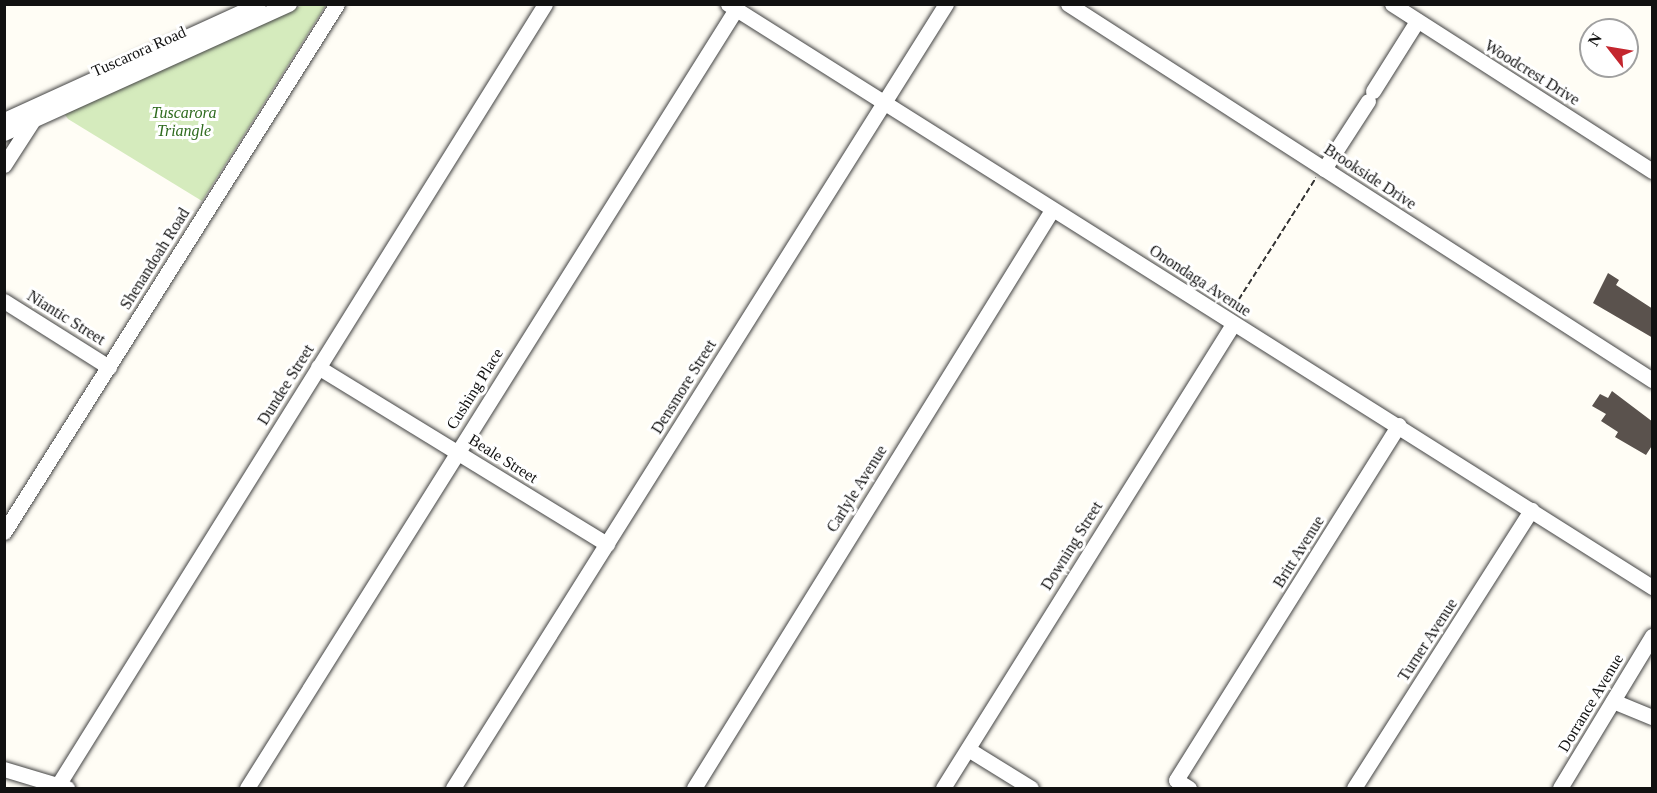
<!DOCTYPE html>
<html>
<head>
<meta charset="utf-8">
<style>
	body { margin:0 }
	#map { position:relative; width:1657px; height:793px; overflow:hidden; background:#fffdf5; font-family:Georgia,serif }
	div>[style] { position:absolute }
	[style*='--x'] { left:calc(var(--x)*1px); top:calc(var(--y)*1px); width:calc(var(--w)*1px); rotate:calc(var(--a)*1deg) }
	.green>* { inset:0; background:#d5ebbd }
	.building>* { inset:0; background:#5a524d }
	.path>* { height:2px; margin-top:-1px; transform-origin:0; background:repeating-linear-gradient(90deg,#333 0 6px,transparent 0 9px) }
	.roads { filter:drop-shadow(0 0 2px #444) drop-shadow(0 0 2px #444) }
	.minor>* { height:15px; margin:-7.5px; padding:0 7.5px; transform-origin:7.5px; border-radius:7.5px; background:#fff }
	span { translate:-50% -50%; white-space:nowrap; text-align:center; line-height:1.15; -webkit-text-stroke:6px #fff; paint-order:stroke }
	.street-label { font-size:16px; color:#111 }
	.park-label { font-size:16px; color:#2f6b1f; font-style:italic }
	.frame { position:absolute; inset:0; border:6px solid #111; pointer-events:none }
	.north { position:absolute; left:1579px; top:18px; width:60px; height:60px; box-sizing:border-box; background:#fff; border:2px solid #a0a0a0; border-radius:50%; rotate:301deg; font-size:16px; font-weight:700; line-height:24px; text-align:center; color:#111 }
	.north::after { content:''; display:block; margin:auto; width:21px; height:27px; background:#c4262e; clip-path:polygon(50% 0,100% 100%,50% 72%,0 100%) }
</style>
</head>
<body>
<div id="map">
	<div class="green">
		<div style="clip-path:polygon(303px 5px,326px 5px,202px 201px,68px 119px,64px 113px)"></div>
	</div>
	<div class="building">
		<div style="clip-path:polygon(1608px 273px,1619px 280px,1616px 285px,1653px 309px,1653px 338px,1593px 303px)"></div>
		<div style="clip-path:polygon(1612px 391px,1653px 422px,1653px 444px,1646px 455px,1615px 437px,1618px 432px,1601px 421px,1606px 414px,1592px 406px,1600px 394px,1608px 398px)"></div>
	</div>
	<div class="path">
		<div style="--x:1234;--y:307;--w:153;--a:-57.6"></div>
	</div>
	<div class="roads">
		<div class="minor">
			<div style="--x:728;--y:4;--w:1093;--a:32.25"></div>
			<div style="--x:1068;--y:4;--w:695;--a:32.77"></div>
			<div style="--x:1392;--y:4;--w:309;--a:32.7"></div>
			<div style="--x:1373;--y:91;--w:83;--a:-57.8"></div>
			<div style="--x:4;--y:120;--w:279;--a:-24.5"></div>
			<div style="--x:4;--y:133;--w:313;--a:-24.4"></div>
			<div style="--x:4;--y:165;--w:54;--a:-57.2"></div>
			<div style="--x:1324;--y:169;--w:81;--a:-57.1"></div>
			<div style="--x:4;--y:301;--w:124;--a:32.2"></div>
			<div style="--x:318;--y:367;--w:339;--a:31.5"></div>
			<div style="--x:4;--y:532;--w:624;--a:-57.76"></div>
			<div style="--x:1613;--y:701;--w:42;--a:22.3"></div>
			<div style="--x:968;--y:749;--w:74;--a:31.8"></div>
			<div style="--x:4;--y:769;--w:66;--a:16.8"></div>
			<div style="--x:58;--y:785;--w:920;--a:-58.05"></div>
			<div style="--x:247;--y:788;--w:920;--a:-57.88"></div>
			<div style="--x:453;--y:788;--w:926;--a:-57.84"></div>
			<div style="--x:694;--y:788;--w:680;--a:-58.23"></div>
			<div style="--x:943;--y:788;--w:547;--a:-57.99"></div>
			<div style="--x:1189;--y:788;--w:15;--a:-148"></div>
			<div style="--x:1176;--y:780;--w:419;--a:-57.9"></div>
			<div style="--x:1354;--y:788;--w:330;--a:-57.5"></div>
			<div style="--x:1560;--y:788;--w:178;--a:-58.8"></div>
		</div>
	</div>
	<div class="street-label">
		<span style="left:139px;top:52px;rotate:-24deg">Tuscarora Road</span>
		<span style="left:1532px;top:73px;rotate:32deg">Woodcrest Drive</span>
		<span style="left:1370px;top:177px;rotate:33deg">Brookside Drive</span>
		<span style="left:155px;top:259px;rotate:-58deg">Shenandoah Road</span>
		<span style="left:1200px;top:281px;rotate:33deg">Onondaga Avenue</span>
		<span style="left:66px;top:318px;rotate:32deg">Niantic Street</span>
		<span style="left:286px;top:385px;rotate:-58deg">Dundee Street</span>
		<span style="left:684px;top:387px;rotate:-58deg">Densmore Street</span>
		<span style="left:475px;top:389px;rotate:-58deg">Cushing Place</span>
		<span style="left:503px;top:459px;rotate:32deg">Beale Street</span>
		<span style="left:857px;top:489px;rotate:-58deg">Carlyle Avenue</span>
		<span style="left:1072px;top:546px;rotate:-58deg">Downing Street</span>
		<span style="left:1299px;top:552px;rotate:-58deg">Britt Avenue</span>
		<span style="left:1428px;top:640px;rotate:-57deg">Turner Avenue</span>
		<span style="left:1591px;top:703px;rotate:-59deg">Dorrance Avenue</span>
	</div>
	<div class="park-label">
		<span style="left:184px;top:122px">Tuscarora<br>Triangle</span>
	</div>
	<div class="frame"></div>
	<div class="north">N</div>
</div>
</body>
</html>
